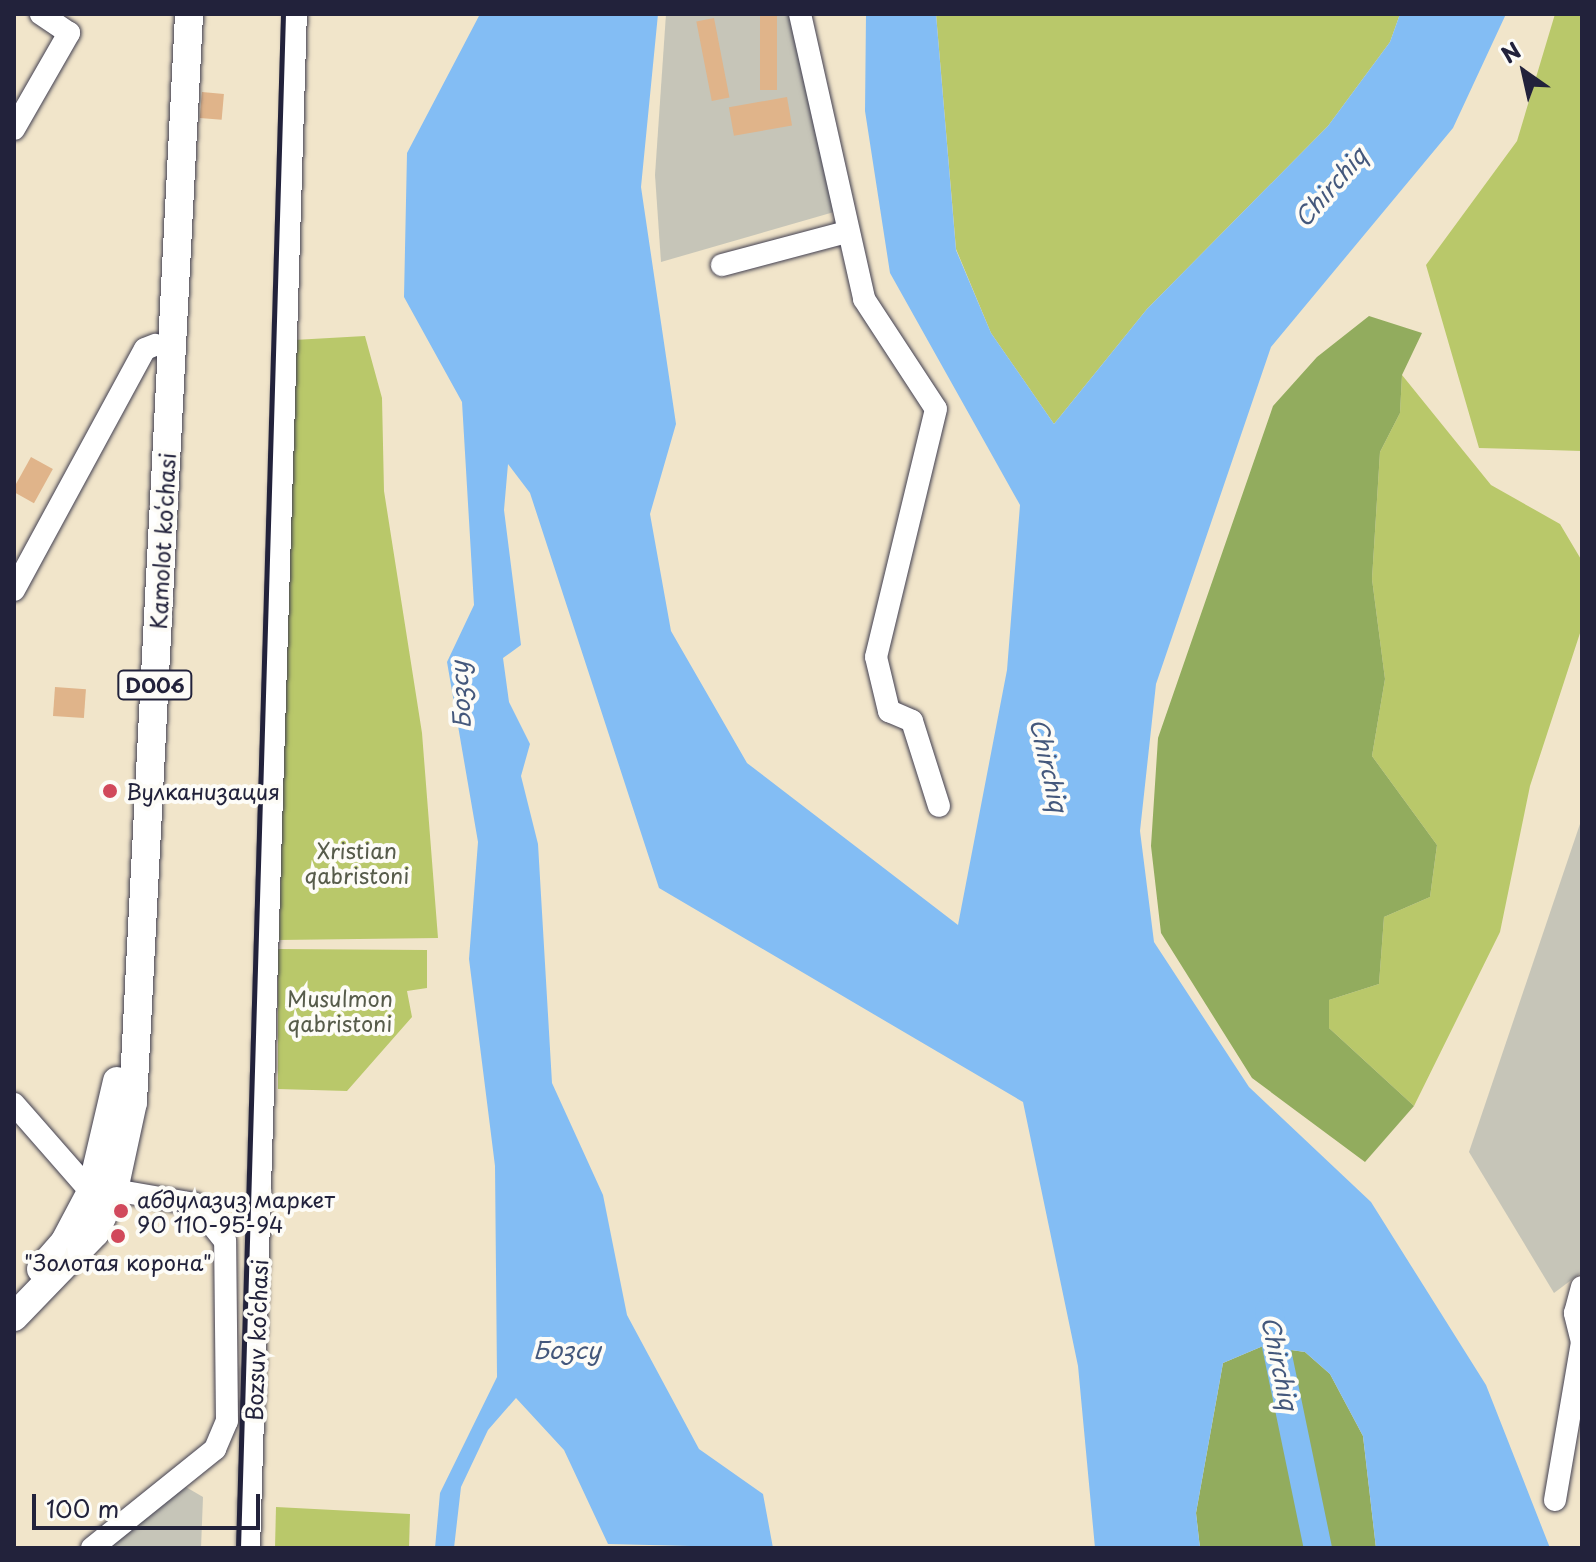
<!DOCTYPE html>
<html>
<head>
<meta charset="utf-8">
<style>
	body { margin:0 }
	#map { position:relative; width:1596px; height:1562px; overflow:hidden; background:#f1e5ca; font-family:"Playpen Sans",sans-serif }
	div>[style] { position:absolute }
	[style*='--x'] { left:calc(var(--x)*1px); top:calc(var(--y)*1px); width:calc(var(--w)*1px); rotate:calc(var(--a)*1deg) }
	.industrial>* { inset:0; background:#c6c5b8 }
	.green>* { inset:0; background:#b9c86a }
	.forest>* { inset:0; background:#92ac5e }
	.water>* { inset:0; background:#83bdf4 }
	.river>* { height:28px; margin:-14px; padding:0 14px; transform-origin:14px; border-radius:14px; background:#83bdf4 }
	.building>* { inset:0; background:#e0b48a; transform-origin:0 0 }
	.roads { filter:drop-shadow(0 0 2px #413f50) drop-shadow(0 0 2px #413f50) }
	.minor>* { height:22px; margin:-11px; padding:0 11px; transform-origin:11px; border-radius:11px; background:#fff }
	.major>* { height:28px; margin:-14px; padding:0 14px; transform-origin:14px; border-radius:14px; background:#fff }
	.rail>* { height:5px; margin:-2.5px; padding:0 2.5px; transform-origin:2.5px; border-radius:2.5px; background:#22223b }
	.dots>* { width:22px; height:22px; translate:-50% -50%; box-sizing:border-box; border:4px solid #fdfcf7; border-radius:50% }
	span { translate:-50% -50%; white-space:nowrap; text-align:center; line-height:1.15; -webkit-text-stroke:8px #fdfcf7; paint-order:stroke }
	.shield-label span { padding:2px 6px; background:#fdfcf7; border:2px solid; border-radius:6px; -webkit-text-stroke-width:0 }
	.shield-label { font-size:20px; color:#22223b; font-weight:700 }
	.street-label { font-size:22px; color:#22223b }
	.poi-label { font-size:22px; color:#22223b }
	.left { translate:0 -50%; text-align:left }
	.park-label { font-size:22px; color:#575c4b }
	.water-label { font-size:24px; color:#44587c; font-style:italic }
	.frame { position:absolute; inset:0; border:16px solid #22223b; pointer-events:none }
	.north { position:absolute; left:1484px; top:32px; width:80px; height:80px; -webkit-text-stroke:6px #fdfcf7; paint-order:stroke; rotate:326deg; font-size:22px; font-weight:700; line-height:32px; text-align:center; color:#22223b }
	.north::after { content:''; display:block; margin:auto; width:28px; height:36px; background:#22223b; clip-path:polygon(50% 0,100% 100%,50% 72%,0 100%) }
	.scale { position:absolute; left:32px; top:1494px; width:228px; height:36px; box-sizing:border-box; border:4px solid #22223b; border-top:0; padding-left:10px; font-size:24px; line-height:28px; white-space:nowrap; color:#22223b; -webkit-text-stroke:6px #fdfcf7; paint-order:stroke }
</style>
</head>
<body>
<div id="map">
	<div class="industrial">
		<div style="clip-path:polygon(666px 14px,810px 14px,834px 212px,661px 262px,655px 175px)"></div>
		<div style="clip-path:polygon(1582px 818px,1582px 1272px,1554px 1293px,1469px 1152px)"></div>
		<div style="clip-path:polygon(179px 1483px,203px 1497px,201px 1548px,99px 1548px)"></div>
	</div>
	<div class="green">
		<div style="clip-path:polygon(936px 14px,1400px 14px,1390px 42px,1328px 126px,1147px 309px,1054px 424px,991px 333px,956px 249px)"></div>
		<div style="clip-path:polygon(1555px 14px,1582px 14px,1582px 451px,1479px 448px,1426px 265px,1517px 141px)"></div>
		<div style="clip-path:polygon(365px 336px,382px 398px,384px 491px,422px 733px,438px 938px,279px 940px,294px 340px)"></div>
		<div style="clip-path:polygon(1402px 375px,1491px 485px,1560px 524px,1582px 561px,1582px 627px,1530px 786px,1500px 932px,1414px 1106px,1329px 1028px,1329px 1000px,1379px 984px,1384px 917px,1430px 897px,1437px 845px,1372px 756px,1385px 679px,1372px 579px,1380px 452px,1400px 413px)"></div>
		<div style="clip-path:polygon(278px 949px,427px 950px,427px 988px,407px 991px,412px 1017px,347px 1091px,278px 1089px)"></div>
		<div style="clip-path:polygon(276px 1507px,410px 1514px,409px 1548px,275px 1548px)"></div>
	</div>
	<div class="forest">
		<div style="clip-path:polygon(1369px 316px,1422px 333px,1402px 375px,1400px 413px,1380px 452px,1372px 579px,1385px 679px,1372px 756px,1437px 845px,1430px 897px,1384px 917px,1379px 984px,1329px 1000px,1329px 1028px,1414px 1106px,1365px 1162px,1252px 1078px,1161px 933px,1151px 846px,1158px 738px,1273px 406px,1317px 357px)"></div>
		<div style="clip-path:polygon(1263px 1346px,1305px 1352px,1330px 1374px,1363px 1436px,1376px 1548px,1200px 1548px,1196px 1513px,1223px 1363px)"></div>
	</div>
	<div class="water">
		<div style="clip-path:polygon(480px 14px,658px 14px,641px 187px,676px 424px,650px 514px,671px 631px,747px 763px,958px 925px,1007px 670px,1020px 505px,890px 273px,865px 111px,866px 14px,936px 14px,956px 250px,991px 333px,1054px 424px,1147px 309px,1328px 126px,1390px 42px,1400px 14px,1506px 14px,1453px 128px,1271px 347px,1156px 684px,1140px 831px,1154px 942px,1249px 1087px,1371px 1202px,1486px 1385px,1550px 1548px,1376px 1548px,1363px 1436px,1330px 1374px,1305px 1352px,1263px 1346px,1223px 1363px,1196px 1513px,1200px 1548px,1095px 1548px,1078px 1366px,1023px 1102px,659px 888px,530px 493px,508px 464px,504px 510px,521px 645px,503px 658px,509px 702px,530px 744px,521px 776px,538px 844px,552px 1083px,603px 1195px,627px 1315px,699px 1449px,763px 1494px,773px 1548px,608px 1544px,564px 1450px,516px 1398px,488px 1430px,461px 1487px,454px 1548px,435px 1548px,440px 1493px,497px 1377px,495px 1166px,469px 959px,478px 842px,447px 662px,474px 605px,462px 402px,404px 297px,407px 153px)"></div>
	</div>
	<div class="river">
		<div style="--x:1269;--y:1312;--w:241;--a:78.3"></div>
	</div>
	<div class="building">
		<div style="left:760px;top:14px;width:17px;height:76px"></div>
		<div style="left:714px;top:18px;width:81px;height:18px;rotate:79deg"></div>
		<div style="left:202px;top:92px;width:22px;height:26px;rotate:5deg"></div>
		<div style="left:787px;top:97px;width:29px;height:59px;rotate:80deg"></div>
		<div style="left:31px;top:457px;width:25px;height:39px;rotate:29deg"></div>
		<div style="left:55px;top:687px;width:31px;height:29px;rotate:4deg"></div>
	</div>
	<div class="roads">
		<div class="minor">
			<div style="--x:800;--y:14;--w:292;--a:77.3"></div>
			<div style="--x:864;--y:299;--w:131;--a:56.8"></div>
			<div style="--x:936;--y:409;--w:255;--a:103.6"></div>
			<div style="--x:876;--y:657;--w:56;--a:76.5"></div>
			<div style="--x:889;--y:711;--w:25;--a:23"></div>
			<div style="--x:912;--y:721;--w:89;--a:72.4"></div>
			<div style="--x:14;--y:129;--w:111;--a:-60.2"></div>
			<div style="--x:69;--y:33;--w:34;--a:-146"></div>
			<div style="--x:722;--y:265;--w:129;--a:-14.8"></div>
			<div style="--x:14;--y:590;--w:274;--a:-61.5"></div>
			<div style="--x:145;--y:349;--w:11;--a:-22"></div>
			<div style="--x:14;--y:1104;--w:117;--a:48.8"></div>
			<div style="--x:1555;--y:1500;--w:160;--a:-80.3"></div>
			<div style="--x:1582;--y:1342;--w:30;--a:-104"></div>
			<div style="--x:1575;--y:1313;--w:27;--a:-75"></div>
			<div style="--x:92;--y:1548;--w:158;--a:-38.8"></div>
			<div style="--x:215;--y:1449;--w:30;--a:-67"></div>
			<div style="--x:227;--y:1421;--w:180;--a:-90.6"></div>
			<div style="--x:225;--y:1241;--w:48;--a:-129"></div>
			<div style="--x:195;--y:1204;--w:82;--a:-170.2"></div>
			<div style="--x:249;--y:1548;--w:1535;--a:-88.25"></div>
		</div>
		<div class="major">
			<div style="--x:41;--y:1269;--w:37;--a:-49"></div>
			<div style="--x:65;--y:1241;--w:55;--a:-62"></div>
			<div style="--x:91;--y:1192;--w:114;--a:-76.8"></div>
			<div style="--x:14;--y:1317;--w:117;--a:-46"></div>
			<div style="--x:95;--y:1233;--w:47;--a:-66.2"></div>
			<div style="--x:114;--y:1190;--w:90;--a:-77.8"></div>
			<div style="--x:133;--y:1102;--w:1089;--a:-87.05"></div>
		</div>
	</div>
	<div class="rail">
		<div style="--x:238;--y:1548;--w:1535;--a:-88.32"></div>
	</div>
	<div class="dots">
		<div style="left:110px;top:791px;background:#d1495b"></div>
		<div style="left:121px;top:1211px;background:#d1495b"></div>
		<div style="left:118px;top:1236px;background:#d1495b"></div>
	</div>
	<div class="shield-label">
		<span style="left:155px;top:685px">D006</span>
	</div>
	<div class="street-label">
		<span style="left:162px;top:541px;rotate:-87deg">Kamolot ko‘chasi</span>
		<span style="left:256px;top:1340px;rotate:-88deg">Bozsuv ko‘chasi</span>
	</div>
	<div class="poi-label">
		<span class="left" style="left:126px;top:791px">Вулканизация</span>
		<span class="left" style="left:137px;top:1211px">абдулазиз маркет<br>90 110-95-94</span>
		<span style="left:118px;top:1262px">"Золотая корона"</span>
	</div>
	<div class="park-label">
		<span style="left:357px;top:862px">Xristian<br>qabristoni</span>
		<span style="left:340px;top:1010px">Musulmon<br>qabristoni</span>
	</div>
	<div class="water-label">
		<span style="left:1330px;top:187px;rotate:-49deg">Chirchiq</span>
		<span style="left:460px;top:695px;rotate:-93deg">Бозсу</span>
		<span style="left:1049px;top:765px;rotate:77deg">Chirchiq</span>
		<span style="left:567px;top:1350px">Бозсу</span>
		<span style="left:1280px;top:1363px;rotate:78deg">Chirchiq</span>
	</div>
	<div class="frame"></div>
	<div class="north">N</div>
	<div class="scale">100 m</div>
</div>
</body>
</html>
